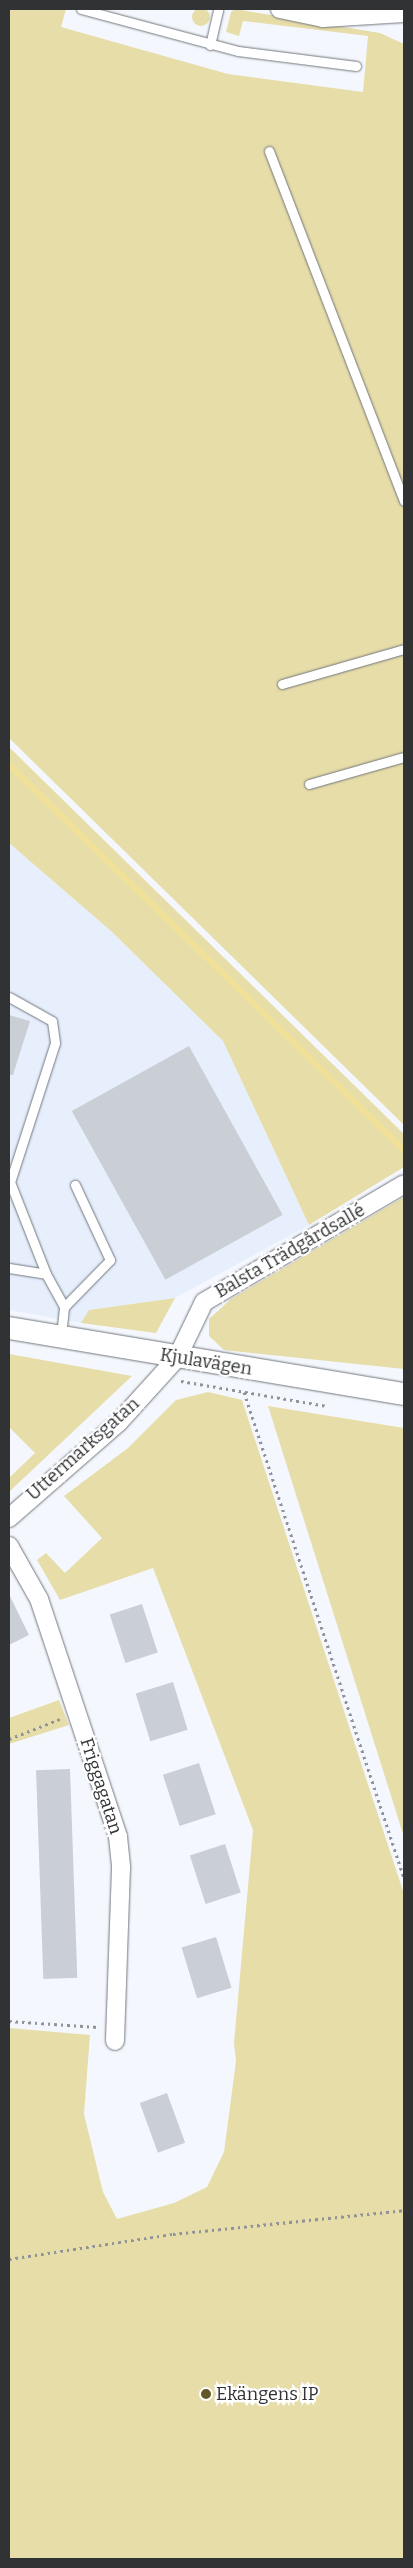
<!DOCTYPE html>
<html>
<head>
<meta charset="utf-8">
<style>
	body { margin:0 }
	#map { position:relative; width:413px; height:2568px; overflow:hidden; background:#f4f8fe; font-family:Bitter,serif }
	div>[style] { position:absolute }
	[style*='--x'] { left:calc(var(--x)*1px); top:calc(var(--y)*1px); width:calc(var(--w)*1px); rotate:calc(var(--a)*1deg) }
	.built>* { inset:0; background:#e7effd }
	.green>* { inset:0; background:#e7dda9 }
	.round { border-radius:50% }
	.stream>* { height:6px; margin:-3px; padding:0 3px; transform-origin:3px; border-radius:3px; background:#f1e198 }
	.building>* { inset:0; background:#cacfd6; transform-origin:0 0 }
	.path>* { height:3px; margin-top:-1.5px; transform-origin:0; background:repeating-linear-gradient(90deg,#909397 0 2.5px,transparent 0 6.5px) }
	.roads { filter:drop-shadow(0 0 1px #72767d) drop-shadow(0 0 1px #72767d) }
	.service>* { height:9px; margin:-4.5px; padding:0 4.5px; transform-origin:4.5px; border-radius:4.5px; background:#fff }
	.minor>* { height:18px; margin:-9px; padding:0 9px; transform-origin:9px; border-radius:9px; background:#fff }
	.tertiary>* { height:22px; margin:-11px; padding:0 11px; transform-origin:11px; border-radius:11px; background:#fff }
	.dots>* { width:14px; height:14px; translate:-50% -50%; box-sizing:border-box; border:2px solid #fff; border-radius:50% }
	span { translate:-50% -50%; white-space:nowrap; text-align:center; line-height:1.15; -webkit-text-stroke:4.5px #fff; paint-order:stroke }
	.street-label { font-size:18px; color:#303234 }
	.poi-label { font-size:18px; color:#303234 }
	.left { translate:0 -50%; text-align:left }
	.frame { position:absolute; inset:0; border:10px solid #303234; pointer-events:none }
</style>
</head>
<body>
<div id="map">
	<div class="built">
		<div style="clip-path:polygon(9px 843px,111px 931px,223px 1041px,309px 1225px,175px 1298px,89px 1310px,81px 1323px,9px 1310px)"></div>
	</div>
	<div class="green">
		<div class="round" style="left:192px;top:8px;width:18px;height:18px"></div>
		<div style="clip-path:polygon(9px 9px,66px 9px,61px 27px,228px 74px,363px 92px,368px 36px,243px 21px,239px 36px,226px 32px,231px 12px,235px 9px,380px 33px,404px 44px,404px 1125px,9px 738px)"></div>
		<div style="clip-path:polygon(9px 747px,404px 1134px,404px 1167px,309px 1225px,223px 1041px,111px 931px,9px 843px)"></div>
		<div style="clip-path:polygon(404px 1197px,404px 1369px,224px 1350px,209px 1336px,209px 1319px,231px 1299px)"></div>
		<div style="clip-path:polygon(175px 1298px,156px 1333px,81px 1323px,89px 1310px)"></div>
		<div style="clip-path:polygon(9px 1354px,132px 1376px,9px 1492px,9px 1478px,35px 1453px,9px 1427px)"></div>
		<div style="clip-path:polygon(208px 1392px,242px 1400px,404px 1894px,404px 2559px,9px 2559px,9px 2028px,90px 2035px,84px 2114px,103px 2192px,117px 2219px,174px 2203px,207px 2187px,224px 2152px,236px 2061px,234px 2043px,253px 1830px,153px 1568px,60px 1600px,37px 1560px,46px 1553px,65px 1573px,102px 1538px,64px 1496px,128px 1448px,176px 1400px)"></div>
		<div style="clip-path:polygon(268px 1406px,404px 1428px,404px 1837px)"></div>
		<div style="clip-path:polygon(59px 1700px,69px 1725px,9px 1744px,9px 1718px)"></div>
	</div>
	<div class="stream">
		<div style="--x:9;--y:765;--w:552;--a:44.27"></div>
	</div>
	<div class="building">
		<div style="clip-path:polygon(9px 1015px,30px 1021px,13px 1075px,9px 1075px)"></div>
		<div style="left:189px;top:1046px;width:193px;height:134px;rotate:61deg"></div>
		<div style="clip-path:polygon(9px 1594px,29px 1635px,9px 1645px)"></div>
		<div style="left:142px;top:1604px;width:51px;height:34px;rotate:72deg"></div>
		<div style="left:173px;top:1682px;width:50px;height:39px;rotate:73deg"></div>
		<div style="left:199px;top:1763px;width:54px;height:38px;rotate:72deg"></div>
		<div style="left:70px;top:1769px;width:209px;height:34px;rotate:88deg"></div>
		<div style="left:225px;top:1844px;width:51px;height:37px;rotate:72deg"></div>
		<div style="left:216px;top:1937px;width:53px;height:36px;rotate:73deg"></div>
		<div style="left:167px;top:2093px;width:53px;height:29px;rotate:70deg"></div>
	</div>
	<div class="path">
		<div style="--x:181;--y:1381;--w:148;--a:9.7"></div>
		<div style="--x:244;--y:1392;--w:512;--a:71.78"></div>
		<div style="--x:9;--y:1739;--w:55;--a:-21.4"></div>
		<div style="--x:9;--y:2021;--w:89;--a:3.9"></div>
		<div style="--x:9;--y:2259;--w:166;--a:-8.7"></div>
		<div style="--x:173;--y:2234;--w:232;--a:-5.9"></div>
	</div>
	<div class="roads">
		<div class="service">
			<div style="--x:81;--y:9;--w:163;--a:15"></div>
			<div style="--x:238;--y:51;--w:119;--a:7.2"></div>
			<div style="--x:210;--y:45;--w:37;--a:-77"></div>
			<div style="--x:269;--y:151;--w:375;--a:68.9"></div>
			<div style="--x:282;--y:684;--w:127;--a:-16"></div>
			<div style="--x:309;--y:784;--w:99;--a:-15.9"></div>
			<div style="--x:9;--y:997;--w:49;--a:29.2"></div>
			<div style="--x:52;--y:1021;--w:22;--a:82"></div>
			<div style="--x:55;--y:1043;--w:146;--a:107.9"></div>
			<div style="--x:10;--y:1182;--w:99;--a:68.6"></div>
			<div style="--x:46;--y:1274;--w:38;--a:61"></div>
			<div style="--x:9;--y:1268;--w:37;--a:9"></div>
			<div style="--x:61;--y:1336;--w:29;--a:-84"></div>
			<div style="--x:64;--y:1307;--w:66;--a:-45.6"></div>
			<div style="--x:110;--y:1260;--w:83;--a:-115"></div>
		</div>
		<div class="minor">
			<div style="--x:280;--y:9;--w:44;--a:11.8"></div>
			<div style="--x:323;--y:18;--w:81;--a:-3.5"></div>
			<div style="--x:9;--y:1518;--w:146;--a:-41.1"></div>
			<div style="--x:119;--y:1422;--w:86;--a:-47.8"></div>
			<div style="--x:177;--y:1358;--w:62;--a:-64.3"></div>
			<div style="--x:204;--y:1302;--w:232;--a:-30.5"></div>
			<div style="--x:9;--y:1546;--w:61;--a:60.5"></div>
			<div style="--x:39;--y:1599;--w:251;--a:71.6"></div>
			<div style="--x:118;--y:1837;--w:31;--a:84"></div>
			<div style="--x:121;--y:1868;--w:173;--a:92"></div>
		</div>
		<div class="tertiary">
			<div style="--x:9;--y:1328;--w:400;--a:9.5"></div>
		</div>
	</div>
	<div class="dots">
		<div style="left:206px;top:2394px;background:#635825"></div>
	</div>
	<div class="street-label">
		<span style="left:290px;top:1251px;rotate:-30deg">Balsta Trädgårdsallé</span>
		<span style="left:206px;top:1362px;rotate:9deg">Kjulavägen</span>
		<span style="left:83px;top:1449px;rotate:-42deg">Uttermarksgatan</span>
		<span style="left:101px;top:1786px;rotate:72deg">Friggagatan</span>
	</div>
	<div class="poi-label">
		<span class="left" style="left:216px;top:2394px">Ekängens IP</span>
	</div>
	<div class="frame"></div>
</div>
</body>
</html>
